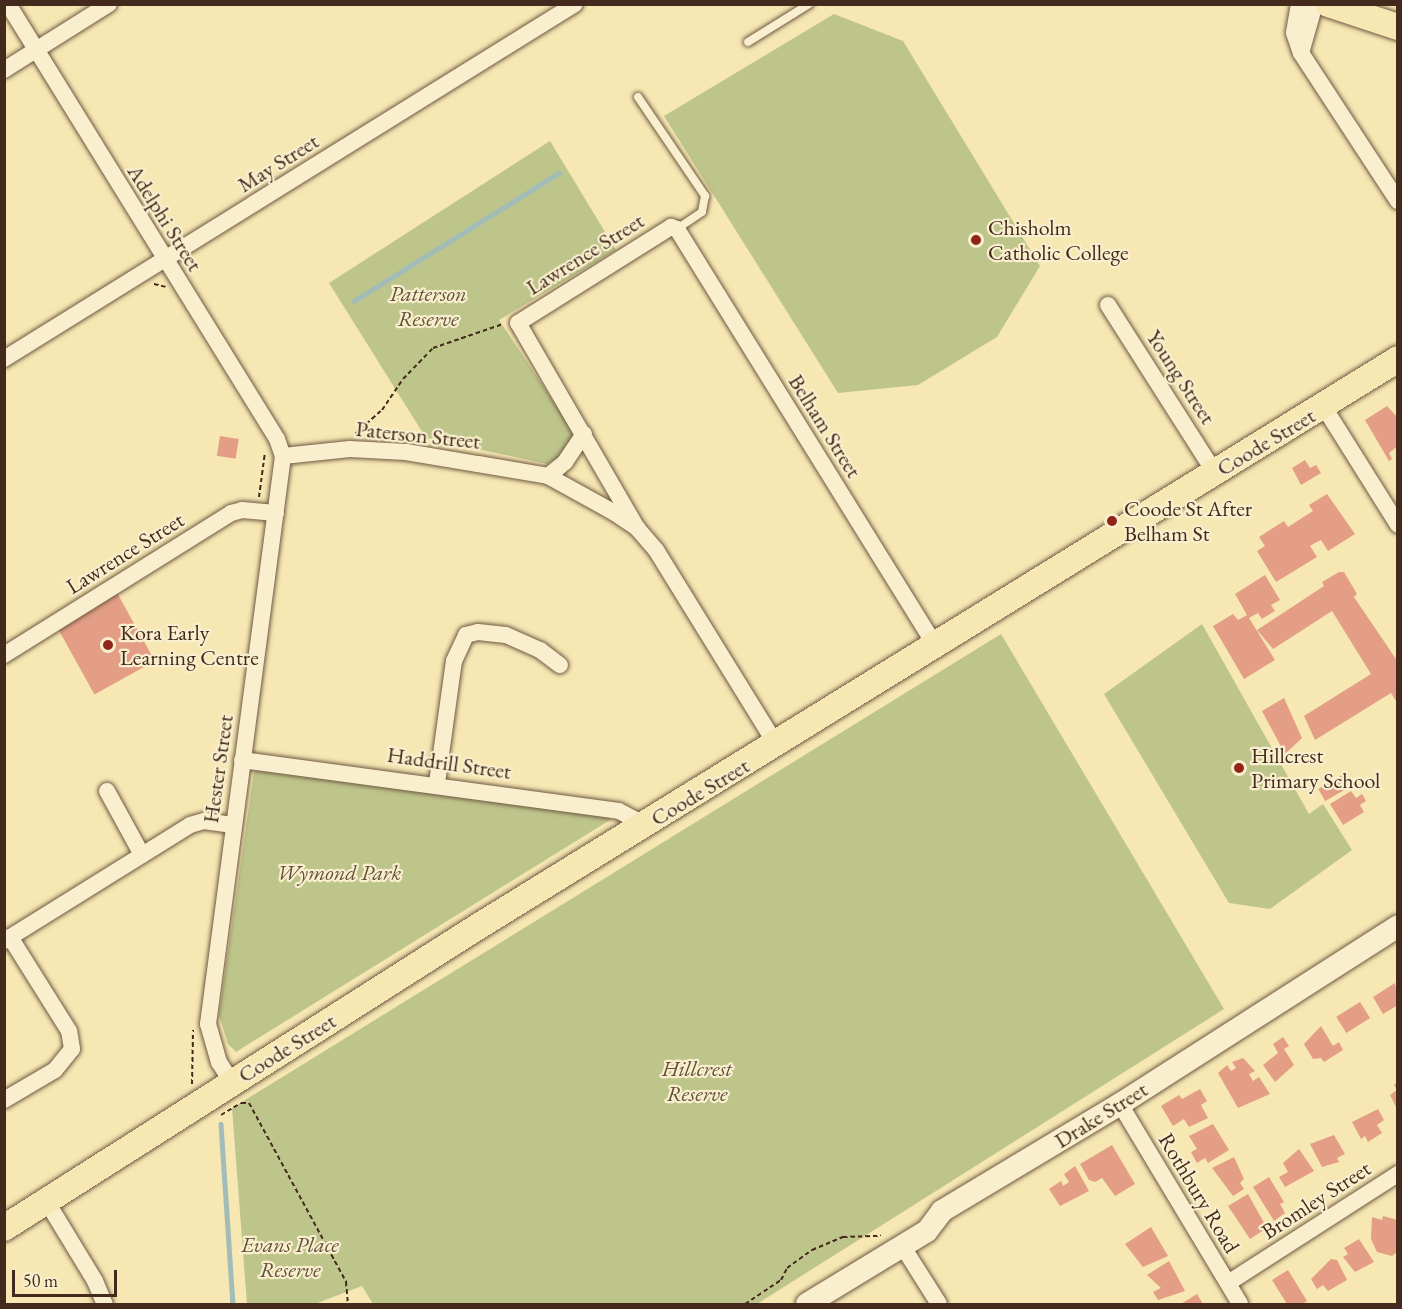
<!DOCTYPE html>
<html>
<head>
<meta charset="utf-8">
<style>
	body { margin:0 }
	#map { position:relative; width:1402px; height:1309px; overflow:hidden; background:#f6e7b3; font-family:"EB Garamond",serif }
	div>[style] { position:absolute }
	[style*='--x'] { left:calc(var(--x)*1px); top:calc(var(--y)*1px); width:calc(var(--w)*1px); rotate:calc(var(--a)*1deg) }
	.green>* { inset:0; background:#bec58b }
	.stream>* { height:4.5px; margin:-2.25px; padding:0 2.25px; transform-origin:2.25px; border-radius:2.25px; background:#a2bdb8 }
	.building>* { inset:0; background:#e49e86; transform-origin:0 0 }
	.path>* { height:2px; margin-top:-1px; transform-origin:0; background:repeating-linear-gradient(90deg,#442a1c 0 4.5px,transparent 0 7.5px) }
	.roads { filter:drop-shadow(0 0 2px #705942) drop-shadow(0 0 2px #705942) }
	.lane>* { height:8px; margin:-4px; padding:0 4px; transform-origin:4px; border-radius:4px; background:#f9efce }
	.street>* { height:16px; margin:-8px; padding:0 8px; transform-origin:8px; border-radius:8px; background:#f9efce }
	.secondary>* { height:22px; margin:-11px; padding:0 11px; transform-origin:11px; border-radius:11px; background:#f9efce }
	.primary>* { height:26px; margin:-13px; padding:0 13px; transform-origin:13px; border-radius:13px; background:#f6e7b3 }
	.dots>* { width:16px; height:16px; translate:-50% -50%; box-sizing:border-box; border:3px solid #f9efce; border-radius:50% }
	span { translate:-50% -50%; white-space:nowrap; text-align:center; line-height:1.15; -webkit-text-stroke:4.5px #f9efce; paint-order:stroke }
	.street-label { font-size:22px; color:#442a1c }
	.poi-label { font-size:22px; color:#442a1c }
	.left { translate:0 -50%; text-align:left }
	.park-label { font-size:22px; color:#625138; font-style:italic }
	.frame { position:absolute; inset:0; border:6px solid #442a1c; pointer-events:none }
	.scale { position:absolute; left:12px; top:1270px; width:105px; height:27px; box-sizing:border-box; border:3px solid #442a1c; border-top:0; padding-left:8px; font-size:18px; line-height:21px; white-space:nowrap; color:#442a1c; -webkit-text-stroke:4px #f9efce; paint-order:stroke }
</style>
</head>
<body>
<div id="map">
	<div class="green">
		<div style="clip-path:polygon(834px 14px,903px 41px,1040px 266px,997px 337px,918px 385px,838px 393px,664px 116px)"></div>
		<div style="clip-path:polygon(550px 141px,616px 250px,499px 320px,574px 432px,565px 454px,547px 464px,426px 438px,329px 283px)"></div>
		<div style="clip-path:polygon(1202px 624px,1309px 814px,1323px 804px,1352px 850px,1270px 909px,1229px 903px,1104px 694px)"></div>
		<div style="clip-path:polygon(1001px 634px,1224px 1009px,757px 1304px,373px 1304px,362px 1286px,315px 1304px,247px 1304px,232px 1108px)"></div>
		<div style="clip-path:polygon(270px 765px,606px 809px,610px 820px,236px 1052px,228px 1044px,219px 1015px,254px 772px)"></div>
	</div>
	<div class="stream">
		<div style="--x:354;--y:301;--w:242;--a:-32"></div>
		<div style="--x:221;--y:1124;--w:180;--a:86.2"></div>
	</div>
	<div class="building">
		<div style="clip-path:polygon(1387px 406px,1398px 418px,1398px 446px,1389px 453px,1392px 459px,1389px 461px,1365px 420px)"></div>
		<div style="left:220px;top:436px;width:19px;height:20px;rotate:9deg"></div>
		<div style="clip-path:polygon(1305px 460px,1310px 468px,1316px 465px,1321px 473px,1301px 485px,1292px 468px)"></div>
		<div style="clip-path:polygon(1327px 494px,1355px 534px,1328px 551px,1321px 540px,1315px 543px,1310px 546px,1317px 557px,1276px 582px,1257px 551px,1265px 546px,1259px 537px,1284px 521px,1288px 527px,1313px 511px,1309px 505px)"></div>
		<div style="clip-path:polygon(1339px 572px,1344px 572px,1357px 594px,1354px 597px,1398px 662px,1398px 704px,1391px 693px,1315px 740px,1304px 716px,1371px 674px,1332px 611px,1273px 649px,1257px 630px,1324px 586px,1322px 582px)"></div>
		<div style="clip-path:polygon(1265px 575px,1280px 600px,1271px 605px,1275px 611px,1262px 619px,1258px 613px,1249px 618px,1275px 660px,1244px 679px,1213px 626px,1233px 614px,1238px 620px,1247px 615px,1235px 594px)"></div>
		<div style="left:116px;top:591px;width:80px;height:69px;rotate:61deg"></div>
		<div style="clip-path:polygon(1284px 698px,1302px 738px,1285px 754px,1262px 711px)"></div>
		<div style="left:1346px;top:773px;width:14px;height:32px;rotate:60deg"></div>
		<div style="clip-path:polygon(1351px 791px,1356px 798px,1362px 794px,1366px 801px,1360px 805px,1364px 812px,1343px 825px,1330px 804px)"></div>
		<div style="clip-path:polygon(1395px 983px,1398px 1005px,1383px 1014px,1373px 997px)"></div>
		<div style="left:1360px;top:1002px;width:19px;height:28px;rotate:58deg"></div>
		<div style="clip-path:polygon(1321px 1026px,1333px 1046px,1339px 1042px,1343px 1050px,1324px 1062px,1321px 1058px,1313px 1059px,1304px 1044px)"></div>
		<div style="clip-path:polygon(1283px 1037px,1289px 1046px,1284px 1049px,1294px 1065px,1275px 1082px,1263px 1065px,1278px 1053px,1273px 1044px)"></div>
		<div style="clip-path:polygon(1243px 1058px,1255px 1071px,1249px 1074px,1253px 1081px,1259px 1077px,1270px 1094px,1238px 1108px,1218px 1073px,1227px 1065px,1231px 1071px,1236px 1068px,1232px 1062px)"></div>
		<div style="clip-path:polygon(1398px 1082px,1398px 1111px,1390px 1095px,1397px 1090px,1394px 1085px)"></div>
		<div style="clip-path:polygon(1200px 1089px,1207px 1101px,1201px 1105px,1208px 1118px,1189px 1127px,1184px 1119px,1173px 1126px,1161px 1106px,1179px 1095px,1182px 1099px)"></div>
		<div style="clip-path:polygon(1378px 1109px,1384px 1120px,1377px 1125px,1382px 1133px,1368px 1142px,1365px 1136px,1361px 1139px,1352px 1122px)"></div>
		<div style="clip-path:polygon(1213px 1124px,1229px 1150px,1208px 1163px,1205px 1158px,1197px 1163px,1191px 1152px,1197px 1149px,1189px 1136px)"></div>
		<div style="clip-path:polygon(1334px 1135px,1345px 1154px,1337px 1158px,1339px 1162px,1322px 1167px,1310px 1144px)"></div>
		<div style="clip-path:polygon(1112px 1145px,1135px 1184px,1115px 1196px,1102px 1178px,1095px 1182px,1089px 1180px,1080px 1164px)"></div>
		<div style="clip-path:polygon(1299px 1149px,1314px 1171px,1285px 1187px,1279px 1177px,1288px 1172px,1283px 1163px)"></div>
		<div style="clip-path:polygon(1234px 1157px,1244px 1179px,1240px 1183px,1244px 1189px,1233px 1196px,1212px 1168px)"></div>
		<div style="clip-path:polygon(1075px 1166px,1089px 1191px,1060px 1206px,1049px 1189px,1061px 1181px,1063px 1186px,1069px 1182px,1064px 1174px)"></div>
		<div style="clip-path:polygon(1269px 1177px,1284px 1202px,1280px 1204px,1285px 1213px,1274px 1221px,1253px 1187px)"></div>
		<div style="clip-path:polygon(1248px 1194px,1267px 1228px,1250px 1239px,1228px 1206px)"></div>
		<div style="clip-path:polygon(1383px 1216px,1398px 1220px,1398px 1251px,1392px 1256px,1377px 1252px,1371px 1239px,1372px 1217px,1382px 1220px)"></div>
		<div style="clip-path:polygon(1151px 1227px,1168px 1256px,1143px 1267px,1125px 1244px)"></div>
		<div style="clip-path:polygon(1359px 1239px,1374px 1262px,1355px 1272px,1343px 1257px,1348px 1254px,1344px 1248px)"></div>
		<div style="clip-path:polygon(1331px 1259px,1337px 1260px,1347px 1280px,1328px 1291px,1323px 1285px,1317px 1289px,1311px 1279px)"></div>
		<div style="clip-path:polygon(1169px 1261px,1185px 1291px,1158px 1300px,1153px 1292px,1161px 1288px,1147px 1275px)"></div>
		<div style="clip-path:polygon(1288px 1270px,1307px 1301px,1302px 1304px,1287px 1304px,1272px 1280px)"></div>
		<div style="clip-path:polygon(1197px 1294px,1203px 1304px,1181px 1304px)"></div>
	</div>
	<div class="path">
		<div style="--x:154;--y:284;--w:12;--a:14"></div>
		<div style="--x:355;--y:434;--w:36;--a:-42"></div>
		<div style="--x:382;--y:410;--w:37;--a:-56"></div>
		<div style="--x:403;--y:379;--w:43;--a:-45.9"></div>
		<div style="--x:433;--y:348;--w:74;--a:-18.9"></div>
		<div style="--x:259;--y:497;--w:45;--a:-82.4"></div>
		<div style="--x:216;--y:809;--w:13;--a:-61"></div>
		<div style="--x:192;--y:1084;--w:54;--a:-88.9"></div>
		<div style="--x:221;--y:1115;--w:23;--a:-31"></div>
		<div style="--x:241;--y:1103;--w:8;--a:0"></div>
		<div style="--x:249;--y:1103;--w:204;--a:61.5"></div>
		<div style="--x:346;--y:1282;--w:22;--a:85"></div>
		<div style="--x:745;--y:1304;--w:43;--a:-33.7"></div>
		<div style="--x:781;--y:1280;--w:13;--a:-63"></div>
		<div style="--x:787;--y:1268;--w:31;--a:-36"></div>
		<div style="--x:812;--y:1250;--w:34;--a:-23"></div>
		<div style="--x:843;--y:1237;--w:38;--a:-2"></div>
	</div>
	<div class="roads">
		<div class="lane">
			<div style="--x:748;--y:42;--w:72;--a:-31.9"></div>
			<div style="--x:638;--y:97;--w:120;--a:55.9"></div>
			<div style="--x:705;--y:196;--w:16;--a:101"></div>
			<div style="--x:702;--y:212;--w:30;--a:146"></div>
		</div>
		<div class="street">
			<div style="--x:8;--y:4;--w:511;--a:58.27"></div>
			<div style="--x:277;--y:439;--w:18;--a:71"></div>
			<div style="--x:283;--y:456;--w:573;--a:97.52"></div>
			<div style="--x:208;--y:1024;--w:40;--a:74"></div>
			<div style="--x:219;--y:1062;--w:25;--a:58"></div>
			<div style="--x:1299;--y:4;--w:29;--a:100"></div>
			<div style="--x:1294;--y:33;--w:21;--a:71"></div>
			<div style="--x:1301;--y:53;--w:177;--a:56.8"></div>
			<div style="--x:1301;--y:53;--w:51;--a:-74.1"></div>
			<div style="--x:4;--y:70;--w:124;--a:-32.2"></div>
			<div style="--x:1108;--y:305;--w:199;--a:57.5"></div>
			<div style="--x:4;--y:359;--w:672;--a:-31.87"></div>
			<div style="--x:1324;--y:407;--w:139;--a:57.9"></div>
			<div style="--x:283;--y:456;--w:67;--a:-6"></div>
			<div style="--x:350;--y:449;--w:56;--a:3.1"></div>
			<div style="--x:406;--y:452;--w:73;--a:9.5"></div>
			<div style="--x:478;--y:464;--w:71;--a:9.7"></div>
			<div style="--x:548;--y:476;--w:77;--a:28.9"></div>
			<div style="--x:615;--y:513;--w:27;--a:34"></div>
			<div style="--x:637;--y:528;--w:29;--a:49"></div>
			<div style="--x:656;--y:550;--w:230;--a:58.3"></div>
			<div style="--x:548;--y:476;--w:22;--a:-39"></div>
			<div style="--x:565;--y:462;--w:34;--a:-56"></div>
			<div style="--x:637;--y:528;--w:237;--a:-120.1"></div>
			<div style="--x:518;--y:323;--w:181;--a:-32.1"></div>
			<div style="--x:671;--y:227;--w:6;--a:18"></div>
			<div style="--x:677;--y:229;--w:492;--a:58.2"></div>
			<div style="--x:4;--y:655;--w:268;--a:-32"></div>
			<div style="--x:231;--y:513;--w:11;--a:-15"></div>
			<div style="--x:242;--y:510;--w:34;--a:5"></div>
			<div style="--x:242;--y:760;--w:380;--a:7.7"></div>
			<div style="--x:619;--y:811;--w:30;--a:28"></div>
			<div style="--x:437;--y:783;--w:123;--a:-82.1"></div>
			<div style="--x:454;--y:661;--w:29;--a:-65"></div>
			<div style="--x:466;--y:635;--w:12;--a:-14"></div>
			<div style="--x:478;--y:632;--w:28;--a:6"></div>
			<div style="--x:506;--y:635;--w:37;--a:24"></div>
			<div style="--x:540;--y:650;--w:25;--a:37"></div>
			<div style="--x:107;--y:791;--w:73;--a:61.3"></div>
			<div style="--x:4;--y:941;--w:219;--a:-31.9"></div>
			<div style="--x:190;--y:825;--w:15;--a:-16"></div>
			<div style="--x:204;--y:821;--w:29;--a:8"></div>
			<div style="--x:4;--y:1100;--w:59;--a:-30.5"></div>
			<div style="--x:55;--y:1070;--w:27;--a:-51"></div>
			<div style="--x:72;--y:1049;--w:18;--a:-99"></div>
			<div style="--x:69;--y:1031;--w:111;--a:-122.1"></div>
			<div style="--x:1120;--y:1104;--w:233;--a:59"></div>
			<div style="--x:47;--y:1202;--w:92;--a:58.7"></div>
			<div style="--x:95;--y:1281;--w:25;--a:67"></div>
			<div style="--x:903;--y:1247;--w:67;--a:57.7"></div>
			<div style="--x:1228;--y:1283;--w:202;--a:-32.7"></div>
		</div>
		<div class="secondary">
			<div style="--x:807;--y:1304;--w:140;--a:-31.3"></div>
			<div style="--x:927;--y:1231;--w:25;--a:-53"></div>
			<div style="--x:942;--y:1211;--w:208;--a:-31"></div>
			<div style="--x:1120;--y:1104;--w:330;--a:-32.6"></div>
		</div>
		<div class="primary">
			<div style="--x:1328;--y:4;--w:74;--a:18.2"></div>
			<div style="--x:4;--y:1228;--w:563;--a:-32.45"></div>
			<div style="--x:479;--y:926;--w:1080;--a:-31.67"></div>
		</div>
	</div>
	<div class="dots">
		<div style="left:976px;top:240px;background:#8f2418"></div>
		<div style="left:1112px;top:521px;background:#8f2418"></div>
		<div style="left:108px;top:645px;background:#8f2418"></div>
		<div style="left:1239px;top:768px;background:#8f2418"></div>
	</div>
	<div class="street-label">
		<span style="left:278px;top:163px;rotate:-32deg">May Street</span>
		<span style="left:165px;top:218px;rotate:58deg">Adelphi Street</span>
		<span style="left:585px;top:254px;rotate:-32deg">Lawrence Street</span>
		<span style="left:1181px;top:377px;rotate:57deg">Young Street</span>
		<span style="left:825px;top:426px;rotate:58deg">Belham Street</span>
		<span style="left:418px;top:435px;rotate:6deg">Paterson Street</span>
		<span style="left:1266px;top:442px;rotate:-31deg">Coode Street</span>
		<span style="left:125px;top:553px;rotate:-32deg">Lawrence Street</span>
		<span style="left:449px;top:763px;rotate:8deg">Haddrill Street</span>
		<span style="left:218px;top:769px;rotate:-82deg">Hester Street</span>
		<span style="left:700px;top:792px;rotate:-31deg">Coode Street</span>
		<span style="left:287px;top:1048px;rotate:-32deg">Coode Street</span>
		<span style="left:1101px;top:1115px;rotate:-32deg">Drake Street</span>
		<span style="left:1199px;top:1193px;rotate:59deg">Rothbury Road</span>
		<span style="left:1316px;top:1200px;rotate:-33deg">Bromley Street</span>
	</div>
	<div class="poi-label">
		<span class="left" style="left:988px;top:240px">Chisholm<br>Catholic College</span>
		<span class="left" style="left:1124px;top:521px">Coode St After<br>Belham St</span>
		<span class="left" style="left:120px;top:645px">Kora Early<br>Learning Centre</span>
		<span class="left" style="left:1251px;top:768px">Hillcrest<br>Primary School</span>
	</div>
	<div class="park-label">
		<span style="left:428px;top:306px">Patterson<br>Reserve</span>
		<span style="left:339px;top:873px">Wymond Park</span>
		<span style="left:697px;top:1081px">Hillcrest<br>Reserve</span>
		<span style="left:290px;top:1257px">Evans Place<br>Reserve</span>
	</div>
	<div class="frame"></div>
	<div class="scale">50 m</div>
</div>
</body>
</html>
